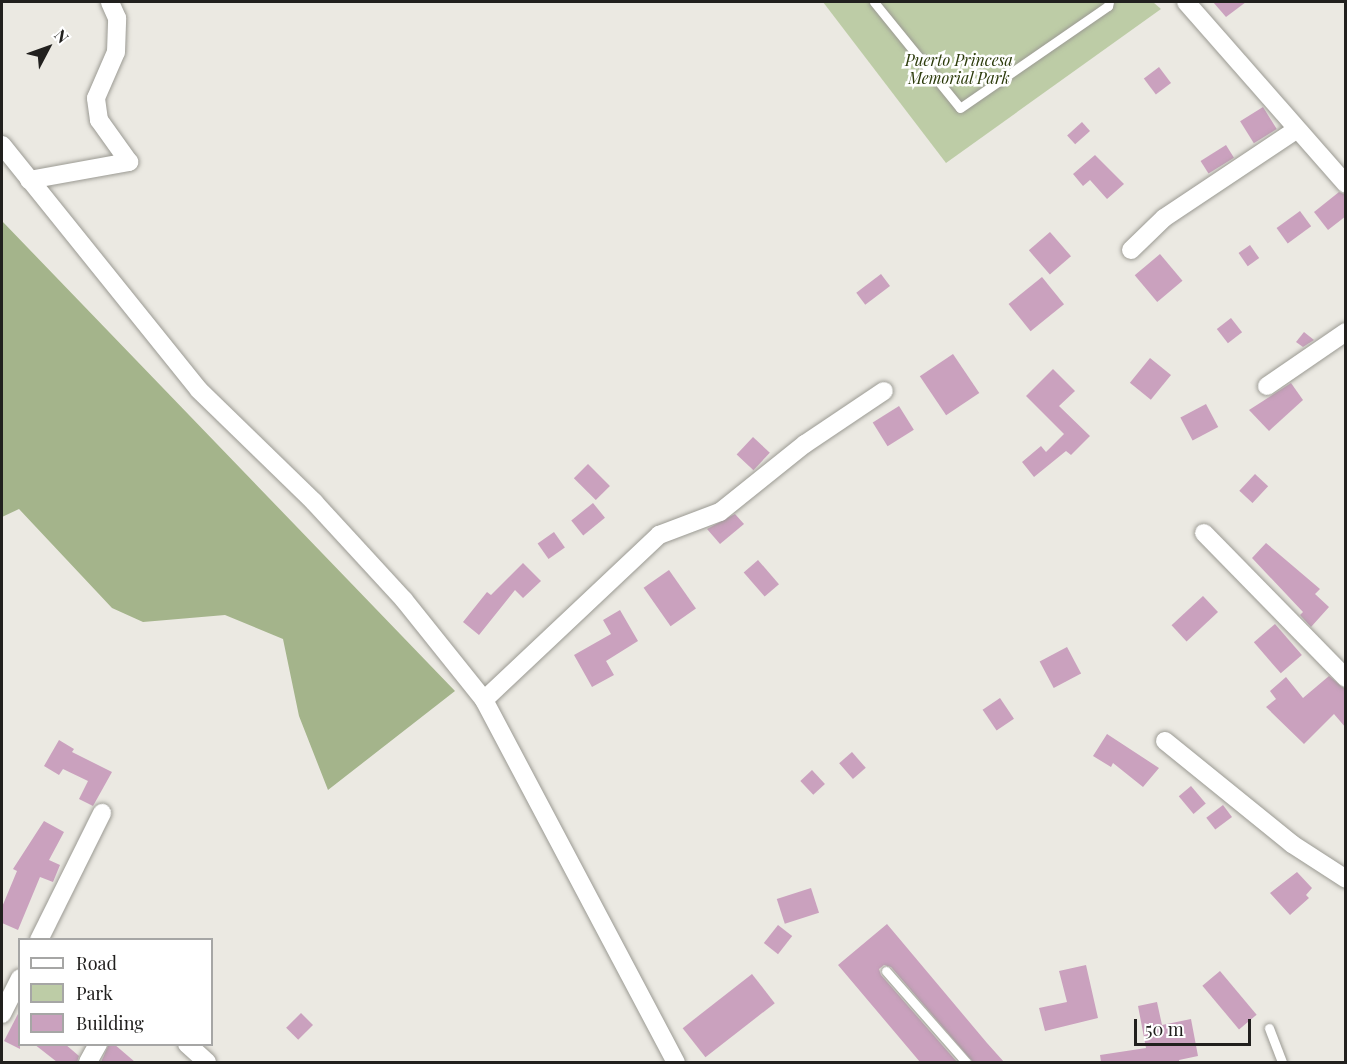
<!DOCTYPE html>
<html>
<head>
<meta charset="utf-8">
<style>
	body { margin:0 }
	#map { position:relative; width:1347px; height:1064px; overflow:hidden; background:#ebe9e2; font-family:"Playfair Display",serif }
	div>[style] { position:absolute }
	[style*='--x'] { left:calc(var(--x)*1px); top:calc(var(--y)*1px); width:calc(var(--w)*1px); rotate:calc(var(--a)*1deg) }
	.green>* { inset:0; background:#bdcca6 }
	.forest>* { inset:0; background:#a4b48b }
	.building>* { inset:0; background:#caa1be; transform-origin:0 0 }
	.roads { filter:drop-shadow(0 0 2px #9b9a93) drop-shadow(0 0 2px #9b9a93) }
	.lane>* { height:9px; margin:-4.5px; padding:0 4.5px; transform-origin:4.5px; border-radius:4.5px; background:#fff }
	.street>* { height:18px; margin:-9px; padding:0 9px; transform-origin:9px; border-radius:9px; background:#fff }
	span { translate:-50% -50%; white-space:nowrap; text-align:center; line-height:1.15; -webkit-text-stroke:5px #fff; paint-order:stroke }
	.park-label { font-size:16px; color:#2c3b0b; font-style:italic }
	.frame { position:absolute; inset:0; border:3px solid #21201e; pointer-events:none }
	.legend { position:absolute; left:18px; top:938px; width:195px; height:108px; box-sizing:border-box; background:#fff; border:2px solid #a6a6a5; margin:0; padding:8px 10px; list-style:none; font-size:18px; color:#21201e }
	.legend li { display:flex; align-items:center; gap:12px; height:30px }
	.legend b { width:30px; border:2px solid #a6a6a5 }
	.north { position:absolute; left:18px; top:18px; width:60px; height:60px; -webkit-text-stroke:4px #fff; paint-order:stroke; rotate:49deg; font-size:16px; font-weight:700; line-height:24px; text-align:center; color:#21201e }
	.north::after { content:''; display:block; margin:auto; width:21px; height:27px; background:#21201e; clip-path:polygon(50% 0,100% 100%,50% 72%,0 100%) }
	.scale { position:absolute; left:1134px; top:1019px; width:117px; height:27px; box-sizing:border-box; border:3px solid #21201e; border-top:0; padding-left:8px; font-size:18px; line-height:21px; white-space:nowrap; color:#21201e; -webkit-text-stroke:4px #fff; paint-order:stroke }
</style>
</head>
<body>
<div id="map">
	<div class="green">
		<div style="clip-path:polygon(823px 2px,1153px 2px,1161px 9px,946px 163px)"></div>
	</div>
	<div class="forest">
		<div style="clip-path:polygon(2px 221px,455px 691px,328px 790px,299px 716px,283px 639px,225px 615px,143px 622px,112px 608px,19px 509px,2px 517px)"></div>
	</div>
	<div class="building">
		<div style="clip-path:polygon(1213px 2px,1246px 2px,1226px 17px)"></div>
		<div style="left:1159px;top:67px;width:20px;height:19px;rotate:53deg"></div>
		<div style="left:1263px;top:107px;width:26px;height:27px;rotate:58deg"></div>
		<div style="left:1082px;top:122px;width:12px;height:20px;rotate:48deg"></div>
		<div style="left:1226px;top:145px;width:15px;height:30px;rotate:58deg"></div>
		<div style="clip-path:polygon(1095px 155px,1124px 184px,1107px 199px,1090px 180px,1083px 186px,1073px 174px)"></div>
		<div style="clip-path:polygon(1339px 192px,1346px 195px,1346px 216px,1328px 230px,1314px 212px)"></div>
		<div style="left:1300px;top:211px;width:19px;height:29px;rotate:54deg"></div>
		<div style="left:1050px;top:232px;width:32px;height:28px;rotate:49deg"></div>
		<div style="left:1250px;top:245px;width:16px;height:14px;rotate:55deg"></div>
		<div style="left:1160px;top:254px;width:35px;height:33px;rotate:50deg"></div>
		<div style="left:881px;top:274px;width:15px;height:31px;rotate:53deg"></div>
		<div style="left:1042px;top:277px;width:35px;height:43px;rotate:51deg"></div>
		<div style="left:1231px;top:318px;width:18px;height:18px;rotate:52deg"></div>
		<div style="clip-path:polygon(1304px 332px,1314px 340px,1303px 347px,1296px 342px)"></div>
		<div style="left:953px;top:354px;width:47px;height:40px;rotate:56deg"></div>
		<div style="left:1150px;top:358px;width:27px;height:32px;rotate:39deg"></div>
		<div style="clip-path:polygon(1053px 369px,1075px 391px,1059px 406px,1090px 436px,1071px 455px,1066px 451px,1034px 477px,1022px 462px,1041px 446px,1046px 452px,1064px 434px,1026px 396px)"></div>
		<div style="clip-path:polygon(1291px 383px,1303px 400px,1269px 431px,1249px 410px)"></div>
		<div style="left:1206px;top:404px;width:26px;height:29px;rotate:62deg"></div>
		<div style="left:899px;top:406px;width:28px;height:31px;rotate:58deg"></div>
		<div style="left:753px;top:437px;width:23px;height:24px;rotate:43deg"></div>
		<div style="left:588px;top:464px;width:31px;height:20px;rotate:45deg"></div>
		<div style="left:1255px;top:474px;width:18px;height:23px;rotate:43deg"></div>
		<div style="left:593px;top:503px;width:19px;height:28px;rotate:51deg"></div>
		<div style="clip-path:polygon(735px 514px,744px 524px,720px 544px,707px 529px)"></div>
		<div style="left:554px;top:532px;width:19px;height:20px;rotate:55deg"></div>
		<div style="clip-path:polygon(1266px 543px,1320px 589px,1315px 594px,1329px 607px,1311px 627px,1300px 615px,1303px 612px,1252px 558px)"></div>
		<div style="left:758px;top:560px;width:32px;height:19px;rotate:49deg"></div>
		<div style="clip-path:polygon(523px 563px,541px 581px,523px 598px,515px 590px,479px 635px,463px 622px,487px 592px,491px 595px)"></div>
		<div style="left:669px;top:570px;width:47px;height:31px;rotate:55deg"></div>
		<div style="left:1203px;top:596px;width:22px;height:43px;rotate:47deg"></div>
		<div style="clip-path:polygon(620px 610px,638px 641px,606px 661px,614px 675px,592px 687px,574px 655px,611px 634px,603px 620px)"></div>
		<div style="left:1275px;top:624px;width:41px;height:28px;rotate:49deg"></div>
		<div style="left:1067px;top:647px;width:30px;height:31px;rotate:62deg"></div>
		<div style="clip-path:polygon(1329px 676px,1346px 690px,1346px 728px,1334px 714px,1304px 744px,1266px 707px,1276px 699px,1270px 691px,1286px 677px,1303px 698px)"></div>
		<div style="left:1000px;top:698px;width:25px;height:21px;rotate:56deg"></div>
		<div style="clip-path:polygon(1107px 734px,1159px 768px,1143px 787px,1113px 763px,1111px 767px,1093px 756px)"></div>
		<div style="clip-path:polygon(59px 740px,74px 749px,72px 752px,112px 772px,93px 806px,79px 799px,88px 781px,63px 769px,59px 775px,44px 766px)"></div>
		<div style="left:852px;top:752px;width:21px;height:17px;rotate:49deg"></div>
		<div style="left:812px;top:770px;width:19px;height:16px;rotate:47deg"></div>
		<div style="left:1191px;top:786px;width:23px;height:16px;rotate:50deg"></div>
		<div style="left:1223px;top:805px;width:15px;height:21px;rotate:53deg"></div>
		<div style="clip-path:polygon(44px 821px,64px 832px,49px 860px,60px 865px,53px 882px,40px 877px,18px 930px,2px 923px,2px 907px,17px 871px,13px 869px)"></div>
		<div style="clip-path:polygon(1297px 872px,1312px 888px,1306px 895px,1309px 898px,1290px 915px,1270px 893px)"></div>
		<div style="left:811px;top:888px;width:26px;height:36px;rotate:72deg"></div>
		<div style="clip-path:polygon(887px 924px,987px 1043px,1004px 1062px,973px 1062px,891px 967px,884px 965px,879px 969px,881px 975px,957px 1062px,920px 1062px,838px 965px)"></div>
		<div style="left:778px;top:925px;width:18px;height:23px;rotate:38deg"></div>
		<div style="clip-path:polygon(1086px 965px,1098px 1018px,1045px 1031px,1039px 1008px,1067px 1002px,1059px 971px)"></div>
		<div style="left:1220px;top:971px;width:57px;height:23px;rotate:50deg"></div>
		<div style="left:752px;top:974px;width:37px;height:88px;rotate:52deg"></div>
		<div style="clip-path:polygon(1157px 1002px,1162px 1025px,1191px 1019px,1198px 1056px,1179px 1060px,1179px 1062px,1101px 1062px,1100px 1055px,1146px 1048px,1138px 1006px)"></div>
		<div style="clip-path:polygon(20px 1010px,20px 1049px,4px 1041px)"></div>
		<div style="left:301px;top:1013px;width:17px;height:21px;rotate:45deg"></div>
		<div style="clip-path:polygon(34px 1044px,65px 1044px,79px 1056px,77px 1062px,57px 1062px)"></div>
		<div style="clip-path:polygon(109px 1044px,114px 1044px,135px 1062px,101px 1062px)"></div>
	</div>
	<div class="roads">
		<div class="lane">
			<div style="--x:874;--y:2;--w:136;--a:50.9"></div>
			<div style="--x:960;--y:108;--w:180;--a:-34.6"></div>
			<div style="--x:1108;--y:6;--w:4;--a:-76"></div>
			<div style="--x:886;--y:971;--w:121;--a:48.7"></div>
			<div style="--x:1269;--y:1028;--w:36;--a:69"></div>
		</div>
		<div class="street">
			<div style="--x:1186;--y:2;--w:242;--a:48.7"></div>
			<div style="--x:2;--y:145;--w:314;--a:51.2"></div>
			<div style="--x:199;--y:390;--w:161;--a:44.2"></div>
			<div style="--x:314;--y:502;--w:133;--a:47.4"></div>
			<div style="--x:404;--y:600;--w:128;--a:51.3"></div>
			<div style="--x:484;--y:700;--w:410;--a:62.1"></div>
			<div style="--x:29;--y:180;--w:102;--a:-10.2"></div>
			<div style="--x:129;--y:162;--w:52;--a:-125.5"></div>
			<div style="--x:99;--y:120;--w:22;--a:-98"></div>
			<div style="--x:96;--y:98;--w:50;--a:-66.5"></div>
			<div style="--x:116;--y:52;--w:34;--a:-88"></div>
			<div style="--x:117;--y:18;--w:17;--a:-114"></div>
			<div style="--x:1131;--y:250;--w:46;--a:-44.1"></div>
			<div style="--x:1164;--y:218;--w:159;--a:-33.7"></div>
			<div style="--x:1267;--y:386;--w:96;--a:-34.4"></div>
			<div style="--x:1204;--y:533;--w:203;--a:45.6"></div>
			<div style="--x:484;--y:700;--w:241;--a:-43.3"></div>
			<div style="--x:659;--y:535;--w:65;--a:-20.7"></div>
			<div style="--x:720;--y:512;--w:109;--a:-38.7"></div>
			<div style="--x:805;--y:444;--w:95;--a:-33.9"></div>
			<div style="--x:1165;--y:741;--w:164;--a:39"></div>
			<div style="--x:1292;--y:844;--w:64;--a:32.9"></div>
			<div style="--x:39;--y:940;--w:142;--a:-63.6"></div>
			<div style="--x:2;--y:1014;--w:40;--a:-63.4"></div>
			<div style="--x:187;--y:1044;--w:27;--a:42"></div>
			<div style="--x:88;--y:1062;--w:21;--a:-61"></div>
		</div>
	</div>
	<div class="park-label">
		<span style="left:959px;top:69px">Puerto Princesa<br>Memorial Park</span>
	</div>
	<div class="frame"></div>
	<ul class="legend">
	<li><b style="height:8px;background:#fff"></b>Road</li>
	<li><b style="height:16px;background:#bdcca6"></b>Park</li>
	<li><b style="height:16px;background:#caa1be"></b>Building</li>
	</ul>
	<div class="north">N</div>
	<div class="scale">50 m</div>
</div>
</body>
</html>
